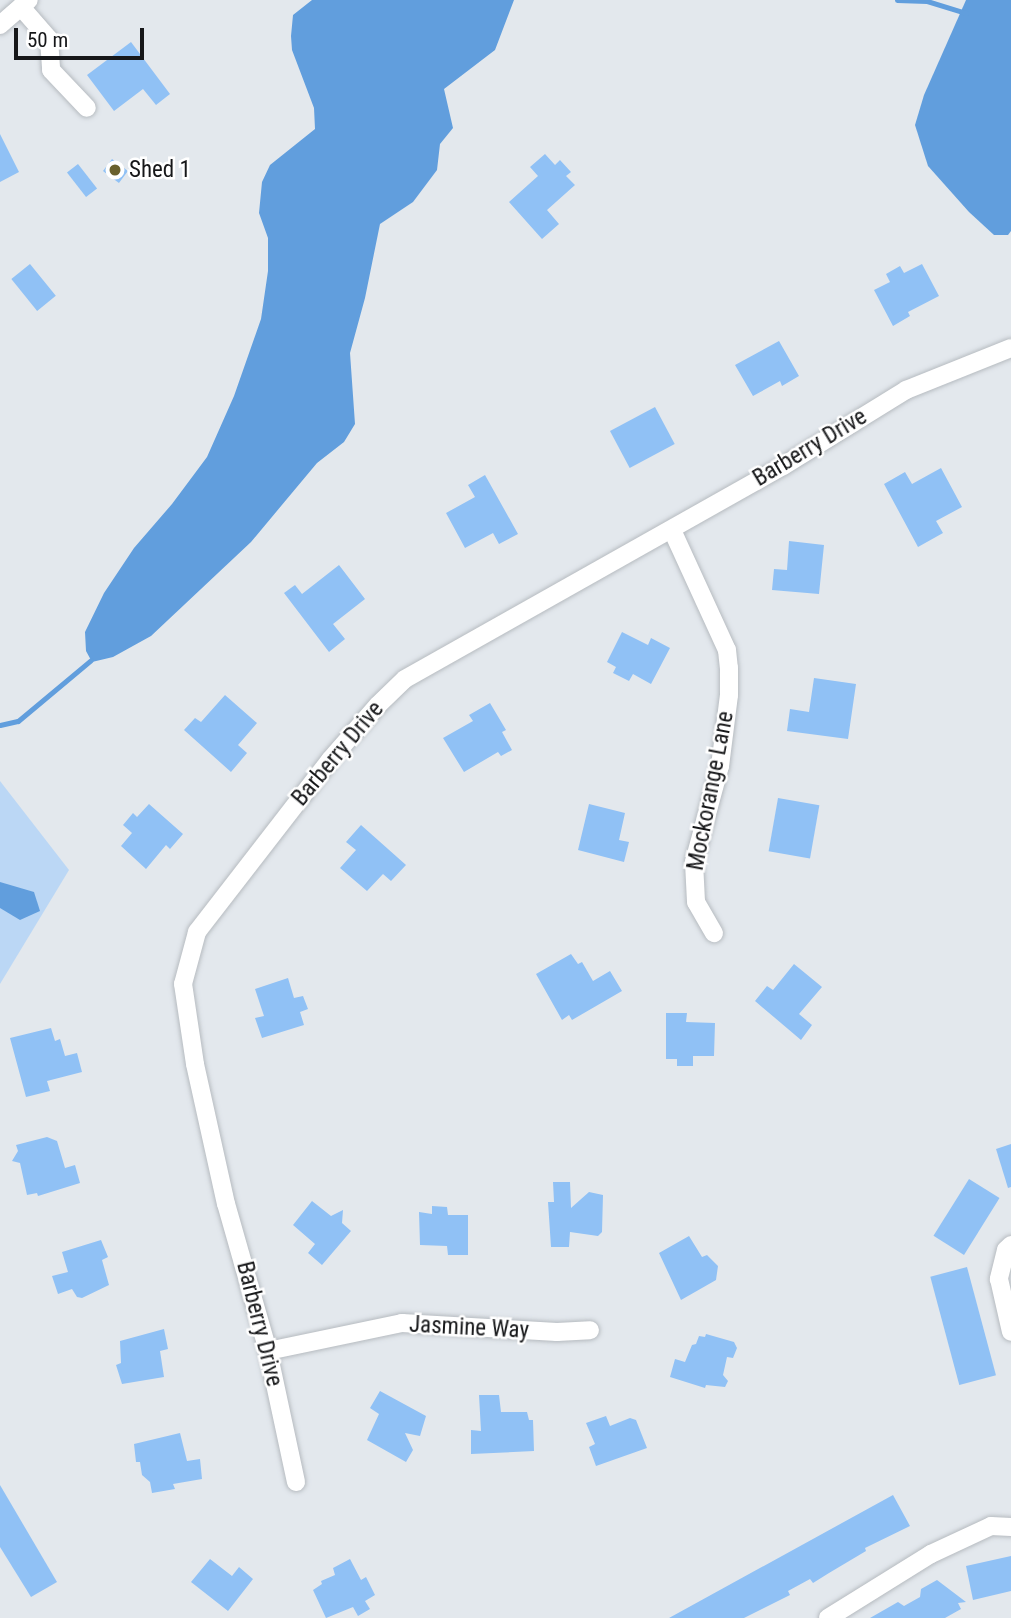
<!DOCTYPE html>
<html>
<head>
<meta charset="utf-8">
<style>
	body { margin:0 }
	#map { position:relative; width:1011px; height:1618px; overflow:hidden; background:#e3e8ed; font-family:"Roboto Condensed",sans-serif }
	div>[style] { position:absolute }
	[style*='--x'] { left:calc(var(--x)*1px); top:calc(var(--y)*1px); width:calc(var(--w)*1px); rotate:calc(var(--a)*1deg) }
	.green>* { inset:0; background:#bbd7f5 }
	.water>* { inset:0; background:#619edd }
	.stream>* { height:5px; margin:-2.5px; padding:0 2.5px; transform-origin:2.5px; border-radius:2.5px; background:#619edd }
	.building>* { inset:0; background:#90c1f5; transform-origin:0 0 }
	.roads { filter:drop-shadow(0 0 2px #b6bbc0) drop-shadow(0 0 2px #b6bbc0) }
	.minor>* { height:18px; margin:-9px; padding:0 9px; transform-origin:9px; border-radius:9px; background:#fff }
	.dots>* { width:19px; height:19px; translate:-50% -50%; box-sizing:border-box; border:4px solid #fff; border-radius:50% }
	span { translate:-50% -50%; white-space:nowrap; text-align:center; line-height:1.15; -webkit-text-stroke:5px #fff; paint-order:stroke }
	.poi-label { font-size:23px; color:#161719 }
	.left { translate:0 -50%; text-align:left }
	.street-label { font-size:23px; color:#161719 }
	.scale { position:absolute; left:14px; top:28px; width:130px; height:32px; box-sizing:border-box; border:4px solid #161719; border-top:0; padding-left:9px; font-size:21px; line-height:24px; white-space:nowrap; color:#161719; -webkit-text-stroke:5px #fff; paint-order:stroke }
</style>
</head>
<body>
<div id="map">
	<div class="green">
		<div style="clip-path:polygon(0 781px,69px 870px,0 984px)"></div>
	</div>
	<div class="water">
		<div style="clip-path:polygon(312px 0,514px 0,495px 50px,444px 89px,453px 128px,440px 144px,437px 170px,413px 202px,380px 224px,365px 298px,350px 353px,355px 424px,344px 442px,317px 463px,251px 542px,151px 636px,113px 657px,92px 662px,86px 651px,85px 632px,104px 593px,134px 548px,172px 504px,207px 457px,234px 396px,261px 319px,268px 271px,268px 238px,259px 213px,262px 182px,270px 165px,315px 129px,314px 108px,292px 50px,291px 36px,293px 15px)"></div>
		<div style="clip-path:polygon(966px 0,1011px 0,1011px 231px,1008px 235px,994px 235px,969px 212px,928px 166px,915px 125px,924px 95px)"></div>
		<div style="clip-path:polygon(0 882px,34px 892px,40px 911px,20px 920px,0 908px)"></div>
	</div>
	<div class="stream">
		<div style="--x:897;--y:0;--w:30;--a:2"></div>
		<div style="--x:927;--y:1;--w:41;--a:17.1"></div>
		<div style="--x:0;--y:725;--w:18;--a:-13"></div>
		<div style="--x:18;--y:721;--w:95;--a:-39.9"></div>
	</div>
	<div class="building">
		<div style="clip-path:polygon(131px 42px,170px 94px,156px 105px,143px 89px,114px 111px,87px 75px)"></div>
		<div style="clip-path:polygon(0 134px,19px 172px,0 182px)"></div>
		<div style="clip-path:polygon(545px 154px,555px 165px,560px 160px,571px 172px,566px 176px,575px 185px,547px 210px,559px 224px,542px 239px,509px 202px,538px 176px,530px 167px)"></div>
		<div style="left:112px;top:159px;width:20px;height:15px;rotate:37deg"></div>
		<div style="left:78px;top:164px;width:31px;height:14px;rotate:52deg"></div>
		<div style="left:30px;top:264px;width:41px;height:24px;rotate:51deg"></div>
		<div style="clip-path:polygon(922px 264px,939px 296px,908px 312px,910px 316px,893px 326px,874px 290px,890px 282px,886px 274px,900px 266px,904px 273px)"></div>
		<div style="clip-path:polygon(779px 341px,799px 376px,782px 386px,780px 381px,753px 396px,735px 365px)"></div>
		<div style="left:655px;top:407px;width:42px;height:51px;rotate:62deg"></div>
		<div style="clip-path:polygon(941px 468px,962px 507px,936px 521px,943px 533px,918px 547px,884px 484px,905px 472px,912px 484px)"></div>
		<div style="clip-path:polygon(485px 475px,518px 534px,499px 544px,493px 533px,465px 548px,446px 513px,475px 497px,468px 485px)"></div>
		<div style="clip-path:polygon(789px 541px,824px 545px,819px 594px,772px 590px,774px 569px,787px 570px)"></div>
		<div style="clip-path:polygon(339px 565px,365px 599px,333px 624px,345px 639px,329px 652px,284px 593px,295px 585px,302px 594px)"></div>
		<div style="clip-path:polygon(622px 632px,648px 645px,651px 638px,670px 648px,651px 684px,633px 674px,629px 681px,613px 673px,616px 667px,607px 662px)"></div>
		<div style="clip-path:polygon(814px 678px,856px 684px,848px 739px,787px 731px,790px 709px,809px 712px)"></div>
		<div style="clip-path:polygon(225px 695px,257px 723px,238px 745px,247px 753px,231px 772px,184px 730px,195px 718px,201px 722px)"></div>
		<div style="clip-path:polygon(490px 703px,506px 730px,502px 732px,512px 750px,501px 756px,498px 752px,464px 772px,443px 738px,473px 721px,469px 715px)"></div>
		<div style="left:778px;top:798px;width:42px;height:54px;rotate:10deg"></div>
		<div style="clip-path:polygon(149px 804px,183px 834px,170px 849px,166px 845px,146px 869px,121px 846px,132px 833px,123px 825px,133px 813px,137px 817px)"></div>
		<div style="clip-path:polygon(589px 804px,625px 813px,619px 840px,629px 842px,624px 862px,578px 850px)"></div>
		<div style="clip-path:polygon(361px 825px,406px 865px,391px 881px,383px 874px,367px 891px,340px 868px,356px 850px,346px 842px)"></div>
		<div style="clip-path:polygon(571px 954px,578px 964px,582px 962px,593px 981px,610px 971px,622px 991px,572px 1020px,569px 1015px,562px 1020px,536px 974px)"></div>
		<div style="clip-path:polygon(794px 964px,822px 987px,799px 1014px,812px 1025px,801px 1040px,755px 1001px,767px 986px,773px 990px)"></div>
		<div style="clip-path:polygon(288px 978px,294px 998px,303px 996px,308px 1009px,300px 1012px,304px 1025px,262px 1038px,255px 1018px,264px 1016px,255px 989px)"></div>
		<div style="clip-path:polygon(666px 1013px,687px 1013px,686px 1022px,715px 1023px,714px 1056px,693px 1056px,693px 1066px,677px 1066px,677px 1059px,666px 1059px)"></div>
		<div style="clip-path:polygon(51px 1028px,55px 1041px,60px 1039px,65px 1056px,77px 1053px,82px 1072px,47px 1081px,50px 1091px,26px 1097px,10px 1038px)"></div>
		<div style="clip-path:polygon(47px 1137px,57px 1141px,65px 1168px,75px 1165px,80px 1183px,38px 1196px,37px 1193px,27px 1195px,20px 1163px,12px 1161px,18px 1151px,16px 1145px)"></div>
		<div style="clip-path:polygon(1011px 1144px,1011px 1187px,1008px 1188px,996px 1149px)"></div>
		<div style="left:969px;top:1179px;width:36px;height:67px;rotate:32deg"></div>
		<div style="clip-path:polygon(553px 1182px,570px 1182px,571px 1208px,589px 1192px,603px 1195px,602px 1232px,598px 1236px,570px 1232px,569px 1247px,551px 1247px,548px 1202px,554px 1202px)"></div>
		<div style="clip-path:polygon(312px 1201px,331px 1216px,343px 1210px,342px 1223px,351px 1231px,322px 1265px,308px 1253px,315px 1244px,293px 1225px)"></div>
		<div style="clip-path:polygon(432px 1206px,447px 1207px,448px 1215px,468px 1215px,468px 1255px,448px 1255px,447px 1246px,420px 1245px,419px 1212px,432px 1214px)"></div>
		<div style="clip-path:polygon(689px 1236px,702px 1257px,707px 1255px,718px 1266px,716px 1280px,681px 1300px,659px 1253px)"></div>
		<div style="clip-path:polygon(101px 1240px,108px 1257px,102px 1260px,109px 1285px,82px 1298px,77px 1297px,72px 1289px,58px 1294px,52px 1276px,68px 1272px,62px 1252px)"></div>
		<div style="left:967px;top:1267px;width:112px;height:38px;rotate:75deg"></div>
		<div style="clip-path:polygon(164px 1329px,168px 1349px,160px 1351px,164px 1377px,122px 1384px,116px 1365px,121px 1363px,120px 1341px)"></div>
		<div style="clip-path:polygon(706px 1334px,734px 1342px,737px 1348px,733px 1358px,727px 1357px,723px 1375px,728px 1381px,725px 1387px,706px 1385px,705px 1388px,670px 1377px,675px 1359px,685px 1362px,692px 1345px,696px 1344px,699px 1336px,705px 1337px)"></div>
		<div style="clip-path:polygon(380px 1391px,426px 1416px,420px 1436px,405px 1433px,413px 1450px,406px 1462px,367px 1440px,379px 1414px,370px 1408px)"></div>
		<div style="clip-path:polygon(479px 1395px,499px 1395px,501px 1412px,527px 1412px,529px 1420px,533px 1420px,534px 1451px,471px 1454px,471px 1430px,481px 1431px)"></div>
		<div style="clip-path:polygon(606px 1416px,610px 1426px,630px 1418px,636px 1420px,647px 1448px,596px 1466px,589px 1447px,595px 1444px,586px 1423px)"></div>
		<div style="clip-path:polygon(180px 1433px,187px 1461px,200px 1459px,202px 1479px,173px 1484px,175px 1489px,152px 1493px,150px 1482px,142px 1475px,140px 1462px,136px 1462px,134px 1444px)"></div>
		<div style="clip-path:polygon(0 1485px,57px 1582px,31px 1597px,0 1547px)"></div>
		<div style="clip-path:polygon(893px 1495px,910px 1526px,865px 1548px,866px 1551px,829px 1573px,813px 1583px,810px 1579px,788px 1591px,790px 1595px,744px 1618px,669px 1618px)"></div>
		<div style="clip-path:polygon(1011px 1556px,1011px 1591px,973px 1600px,966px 1566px)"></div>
		<div style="clip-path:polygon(210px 1559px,232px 1576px,239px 1567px,253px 1579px,228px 1611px,191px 1582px)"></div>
		<div style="clip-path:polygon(350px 1559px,361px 1580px,366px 1577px,375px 1595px,365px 1601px,370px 1609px,358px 1616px,353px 1607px,326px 1618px,313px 1590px,322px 1584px,321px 1581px,335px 1575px,333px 1568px)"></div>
		<div style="clip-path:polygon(937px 1580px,966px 1602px,958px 1603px,961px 1609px,945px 1618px,870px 1618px,898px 1602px,904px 1606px,920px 1597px,921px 1589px)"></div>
	</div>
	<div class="roads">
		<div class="minor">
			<div style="--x:21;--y:7;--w:43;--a:48.8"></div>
			<div style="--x:49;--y:39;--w:31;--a:86"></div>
			<div style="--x:51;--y:70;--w:52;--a:46.5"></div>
			<div style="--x:0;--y:25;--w:38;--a:-41"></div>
			<div style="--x:672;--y:530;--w:132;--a:65.4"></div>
			<div style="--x:727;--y:650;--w:18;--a:84"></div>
			<div style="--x:729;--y:668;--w:27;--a:90"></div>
			<div style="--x:729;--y:695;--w:72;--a:97.2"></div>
			<div style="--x:720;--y:766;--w:99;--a:105.2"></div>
			<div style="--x:694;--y:862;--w:40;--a:87.1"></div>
			<div style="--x:696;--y:902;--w:36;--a:60"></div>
			<div style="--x:1011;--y:1245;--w:7;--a:135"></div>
			<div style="--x:1006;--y:1250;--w:30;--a:104"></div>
			<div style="--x:999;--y:1279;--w:54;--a:77.2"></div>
			<div style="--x:268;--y:1351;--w:137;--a:-11.8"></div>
			<div style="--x:402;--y:1323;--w:155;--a:3.3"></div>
			<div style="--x:557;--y:1332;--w:33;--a:-3"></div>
			<div style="--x:296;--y:1482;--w:134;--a:-102.1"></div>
			<div style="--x:268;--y:1351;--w:153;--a:-105.9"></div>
			<div style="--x:226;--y:1204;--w:143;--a:-102.5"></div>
			<div style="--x:195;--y:1064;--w:81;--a:-98.5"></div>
			<div style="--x:183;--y:984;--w:54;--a:-74.9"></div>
			<div style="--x:197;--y:932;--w:217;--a:-52.3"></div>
			<div style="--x:330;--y:760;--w:73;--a:-48.9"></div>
			<div style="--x:378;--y:705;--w:37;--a:-44"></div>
			<div style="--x:405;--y:679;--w:434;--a:-29.4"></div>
			<div style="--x:783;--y:466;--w:145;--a:-31.7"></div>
			<div style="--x:906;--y:390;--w:113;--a:-21.8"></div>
			<div style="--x:828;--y:1618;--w:121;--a:-31.9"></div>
			<div style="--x:931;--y:1554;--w:66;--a:-25"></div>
			<div style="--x:991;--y:1526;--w:20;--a:3"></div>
		</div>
	</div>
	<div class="dots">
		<div style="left:115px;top:170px;background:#69602d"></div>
	</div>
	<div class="poi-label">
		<span class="left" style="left:129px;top:170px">Shed 1</span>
	</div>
	<div class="street-label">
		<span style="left:810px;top:448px;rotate:-31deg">Barberry Drive</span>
		<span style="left:338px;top:754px;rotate:-50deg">Barberry Drive</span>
		<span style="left:711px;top:791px;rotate:-79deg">Mockorange Lane</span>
		<span style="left:259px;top:1324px;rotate:76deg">Barberry Drive</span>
		<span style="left:469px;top:1328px;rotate:3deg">Jasmine Way</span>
	</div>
	<div class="scale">50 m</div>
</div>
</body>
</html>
